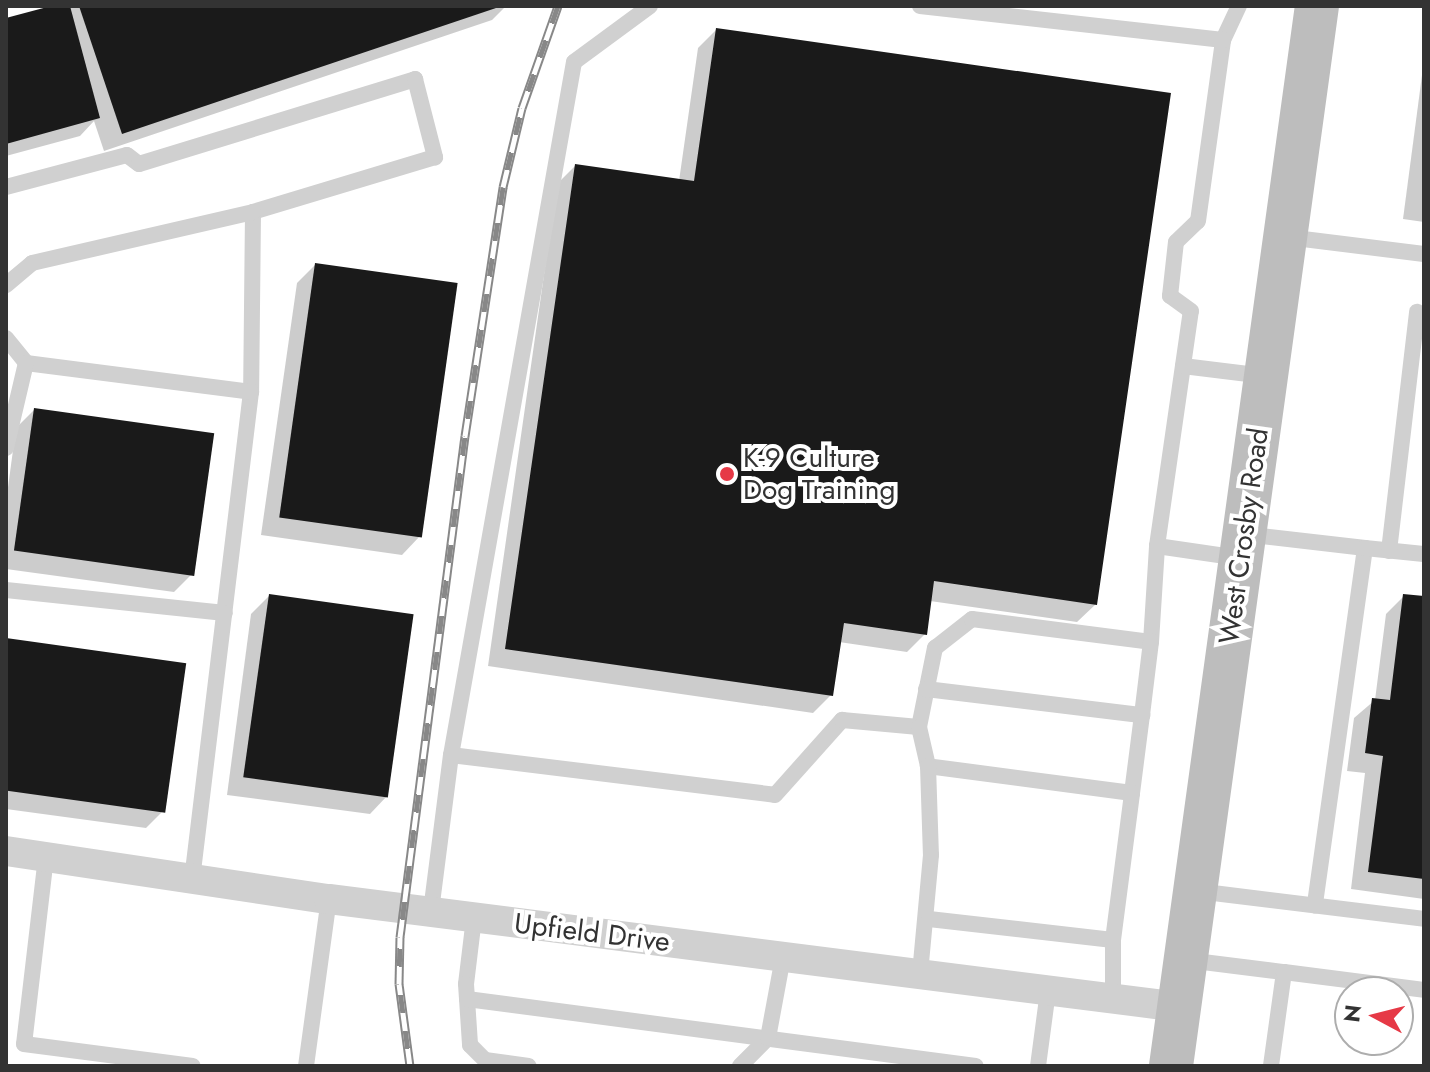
<!DOCTYPE html>
<html>
<head>
<meta charset="utf-8">
<style>
	body { margin:0 }
	#map { position:relative; width:1430px; height:1072px; overflow:hidden; background:#fff; font-family:Jost,sans-serif }
	div>[style] { position:absolute }
	[style*='--x'] { left:calc(var(--x)*1px); top:calc(var(--y)*1px); width:calc(var(--w)*1px); rotate:calc(var(--a)*1deg) }
	.shadow>* { inset:0; background:#0003 }
	.building>* { inset:0; background:#1a1a1a; transform-origin:0 0 }
	.lane>* { height:16px; margin:-8px; padding:0 8px; transform-origin:8px; border-radius:8px; background:#d0d0d0 }
	.street>* { height:30px; margin:-15px; padding:0 15px; transform-origin:15px; border-radius:15px; background:#d0d0d0 }
	.secondary>* { height:44px; margin:-22px; padding:0 22px; transform-origin:22px; border-radius:22px; background:#bdbdbd }
	.rail>* { height:9px; margin-top:-4.5px; transform-origin:0; background:repeating-linear-gradient(90deg,#fff 0 18px,#888 0 36px); box-sizing:border-box; border-block:2px solid #888 }
	.dots>* { width:22px; height:22px; translate:-50% -50%; box-sizing:border-box; border:4px solid #fff; border-radius:50% }
	span { translate:-50% -50%; white-space:nowrap; text-align:center; line-height:1.15; -webkit-text-stroke:8px #fff; paint-order:stroke }
	.poi-label { font-size:28px; color:#333 }
	.left { translate:0 -50%; text-align:left }
	.street-label { font-size:28px; color:#333 }
	.frame { position:absolute; inset:0; border:8px solid #333; pointer-events:none }
	.north { position:absolute; left:1334px; top:976px; width:80px; height:80px; box-sizing:border-box; background:#fff; border:2px solid #adadad; border-radius:50%; rotate:277deg; font-size:22px; font-weight:700; line-height:32px; text-align:center; color:#333 }
	.north::after { content:''; display:block; margin:auto; width:28px; height:36px; background:#e63946; clip-path:polygon(50% 0,100% 100%,50% 72%,0 100%) }
</style>
</head>
<body>
<div id="map">
	<div class="shadow">
		<div style="clip-path:polygon(58px 6px,506px 6px,492px 20px,104px 151px,94px 121px,80px 136px,6px 156px,6px 20px)"></div>
		<div style="clip-path:polygon(716px 30px,1096px 604px,1077px 622px,930px 601px,925px 634px,907px 652px,839px 642px,831px 695px,813px 713px,488px 666px,557px 184px,575px 166px,679px 181px,698px 48px)"></div>
		<div style="clip-path:polygon(1424px 60px,1424px 222px,1403px 219px)"></div>
		<div style="clip-path:polygon(315px 265px,420px 536px,402px 555px,261px 535px,297px 283px)"></div>
		<div style="clip-path:polygon(34px 410px,192px 574px,174px 592px,6px 569px,6px 502px,16px 428px)"></div>
		<div style="clip-path:polygon(269px 596px,388px 795px,370px 814px,227px 795px,251px 614px)"></div>
		<div style="clip-path:polygon(1404px 596px,1424px 598px,1424px 899px,1351px 889px,1365px 773px,1347px 771px,1354px 718px,1375px 700px,1386px 614px)"></div>
		<div style="clip-path:polygon(6px 640px,164px 810px,146px 828px,6px 809px)"></div>
	</div>
	<div class="building">
		<div style="clip-path:polygon(51px 6px,70px 6px,100px 118px,6px 144px,6px 18px)"></div>
		<div style="clip-path:polygon(79px 6px,499px 6px,499px 7px,122px 134px)"></div>
		<div style="clip-path:polygon(716px 28px,1171px 93px,1097px 605px,934px 581px,927px 635px,844px 623px,833px 696px,505px 649px,575px 164px,694px 181px)"></div>
		<div style="left:315px;top:263px;width:144px;height:257px;rotate:8deg"></div>
		<div style="left:34px;top:408px;width:182px;height:144px;rotate:8deg"></div>
		<div style="left:269px;top:594px;width:146px;height:185px;rotate:8deg"></div>
		<div style="clip-path:polygon(1403px 594px,1424px 596px,1424px 879px,1368px 872px,1383px 756px,1365px 753px,1372px 698px,1390px 700px)"></div>
		<div style="left:6px;top:638px;width:182px;height:151px;rotate:8deg"></div>
	</div>
	<div class="lane">
		<div style="--x:650;--y:6;--w:94;--a:143.6"></div>
		<div style="--x:574;--y:62;--w:704;--a:100.06"></div>
		<div style="--x:451;--y:755;--w:326;--a:7"></div>
		<div style="--x:775;--y:795;--w:101;--a:-48.2"></div>
		<div style="--x:842;--y:720;--w:77;--a:5.2"></div>
		<div style="--x:919;--y:727;--w:81;--a:-78.6"></div>
		<div style="--x:935;--y:648;--w:47;--a:-38.1"></div>
		<div style="--x:972;--y:619;--w:180;--a:7.3"></div>
		<div style="--x:1151;--y:642;--w:96;--a:-86.4"></div>
		<div style="--x:1157;--y:546;--w:237;--a:-81.8"></div>
		<div style="--x:1191;--y:311;--w:26;--a:-144"></div>
		<div style="--x:1170;--y:296;--w:54;--a:-83.7"></div>
		<div style="--x:1176;--y:242;--w:30;--a:-44"></div>
		<div style="--x:1198;--y:221;--w:183;--a:-82.1"></div>
		<div style="--x:1223;--y:40;--w:38;--a:-65"></div>
		<div style="--x:920;--y:6;--w:305;--a:6.4"></div>
		<div style="--x:6;--y:187;--w:125;--a:-14.8"></div>
		<div style="--x:127;--y:155;--w:15;--a:37"></div>
		<div style="--x:139;--y:164;--w:289;--a:-17.1"></div>
		<div style="--x:415;--y:79;--w:81;--a:75.6"></div>
		<div style="--x:435;--y:157;--w:190;--a:163.2"></div>
		<div style="--x:253;--y:212;--w:180;--a:90.6"></div>
		<div style="--x:251;--y:392;--w:490;--a:96.9"></div>
		<div style="--x:1287;--y:237;--w:138;--a:7.1"></div>
		<div style="--x:6;--y:285;--w:34;--a:-40"></div>
		<div style="--x:32;--y:263;--w:227;--a:-13"></div>
		<div style="--x:6;--y:338;--w:32;--a:51"></div>
		<div style="--x:26;--y:363;--w:227;--a:7.3"></div>
		<div style="--x:1183;--y:366;--w:82;--a:7"></div>
		<div style="--x:6;--y:448;--w:87;--a:-76.8"></div>
		<div style="--x:1244;--y:534;--w:122;--a:6.6"></div>
		<div style="--x:1365;--y:548;--w:361;--a:98"></div>
		<div style="--x:1157;--y:546;--w:83;--a:8.3"></div>
		<div style="--x:1365;--y:548;--w:59;--a:5.8"></div>
		<div style="--x:1389;--y:551;--w:241;--a:-83.3"></div>
		<div style="--x:6;--y:590;--w:220;--a:6"></div>
		<div style="--x:926;--y:689;--w:218;--a:6.9"></div>
		<div style="--x:1142;--y:715;--w:79;--a:97.3"></div>
		<div style="--x:1132;--y:793;--w:206;--a:-172.5"></div>
		<div style="--x:1142;--y:715;--w:74;--a:-83"></div>
		<div style="--x:919;--y:727;--w:40;--a:77"></div>
		<div style="--x:928;--y:766;--w:89;--a:88.1"></div>
		<div style="--x:931;--y:855;--w:120;--a:95.3"></div>
		<div style="--x:46;--y:857;--w:188;--a:96.7"></div>
		<div style="--x:24;--y:1044;--w:170;--a:7.4"></div>
		<div style="--x:1197;--y:891;--w:229;--a:7"></div>
		<div style="--x:431;--y:911;--w:157;--a:-82.7"></div>
		<div style="--x:474;--y:918;--w:66;--a:96.9"></div>
		<div style="--x:466;--y:984;--w:61;--a:86.2"></div>
		<div style="--x:470;--y:1045;--w:21;--a:45"></div>
		<div style="--x:485;--y:1060;--w:44;--a:7.8"></div>
		<div style="--x:929;--y:919;--w:185;--a:6.5"></div>
		<div style="--x:1113;--y:940;--w:59;--a:90"></div>
		<div style="--x:1113;--y:940;--w:148;--a:-82.6"></div>
		<div style="--x:1187;--y:960;--w:98;--a:7.1"></div>
		<div style="--x:1284;--y:972;--w:95;--a:97.9"></div>
		<div style="--x:1284;--y:972;--w:141;--a:7.3"></div>
		<div style="--x:467;--y:999;--w:513;--a:7.5"></div>
		<div style="--x:306;--y:1066;--w:169;--a:-82.2"></div>
		<div style="--x:740;--y:1066;--w:40;--a:-45"></div>
		<div style="--x:768;--y:1038;--w:82;--a:-79.5"></div>
		<div style="--x:1038;--y:1066;--w:76;--a:-82.4"></div>
	</div>
	<div class="street">
		<div style="--x:6;--y:851;--w:327;--a:8.5"></div>
		<div style="--x:329;--y:899;--w:857;--a:7.24"></div>
	</div>
	<div class="secondary">
		<div style="--x:1171;--y:1066;--w:1070;--a:-82.16"></div>
	</div>
	<div class="rail">
		<div style="--x:410;--y:1066;--w:83;--a:-97.6"></div>
		<div style="--x:399;--y:984;--w:47;--a:-88.8"></div>
		<div style="--x:400;--y:937;--w:505;--a:-82.61"></div>
		<div style="--x:465;--y:436;--w:252;--a:-81.3"></div>
		<div style="--x:503;--y:187;--w:81;--a:-76.5"></div>
		<div style="--x:522;--y:108;--w:108;--a:-70.6"></div>
	</div>
	<div class="dots">
		<div style="left:727px;top:474px;background:#e63946"></div>
	</div>
	<div class="poi-label">
		<span class="left" style="left:743px;top:474px">K-9 Culture<br>Dog Training</span>
	</div>
	<div class="street-label">
		<span style="left:1244px;top:536px;rotate:-82deg">West Crosby Road</span>
		<span style="left:592px;top:933px;rotate:7deg">Upfield Drive</span>
	</div>
	<div class="frame"></div>
	<div class="north">N</div>
</div>
</body>
</html>
